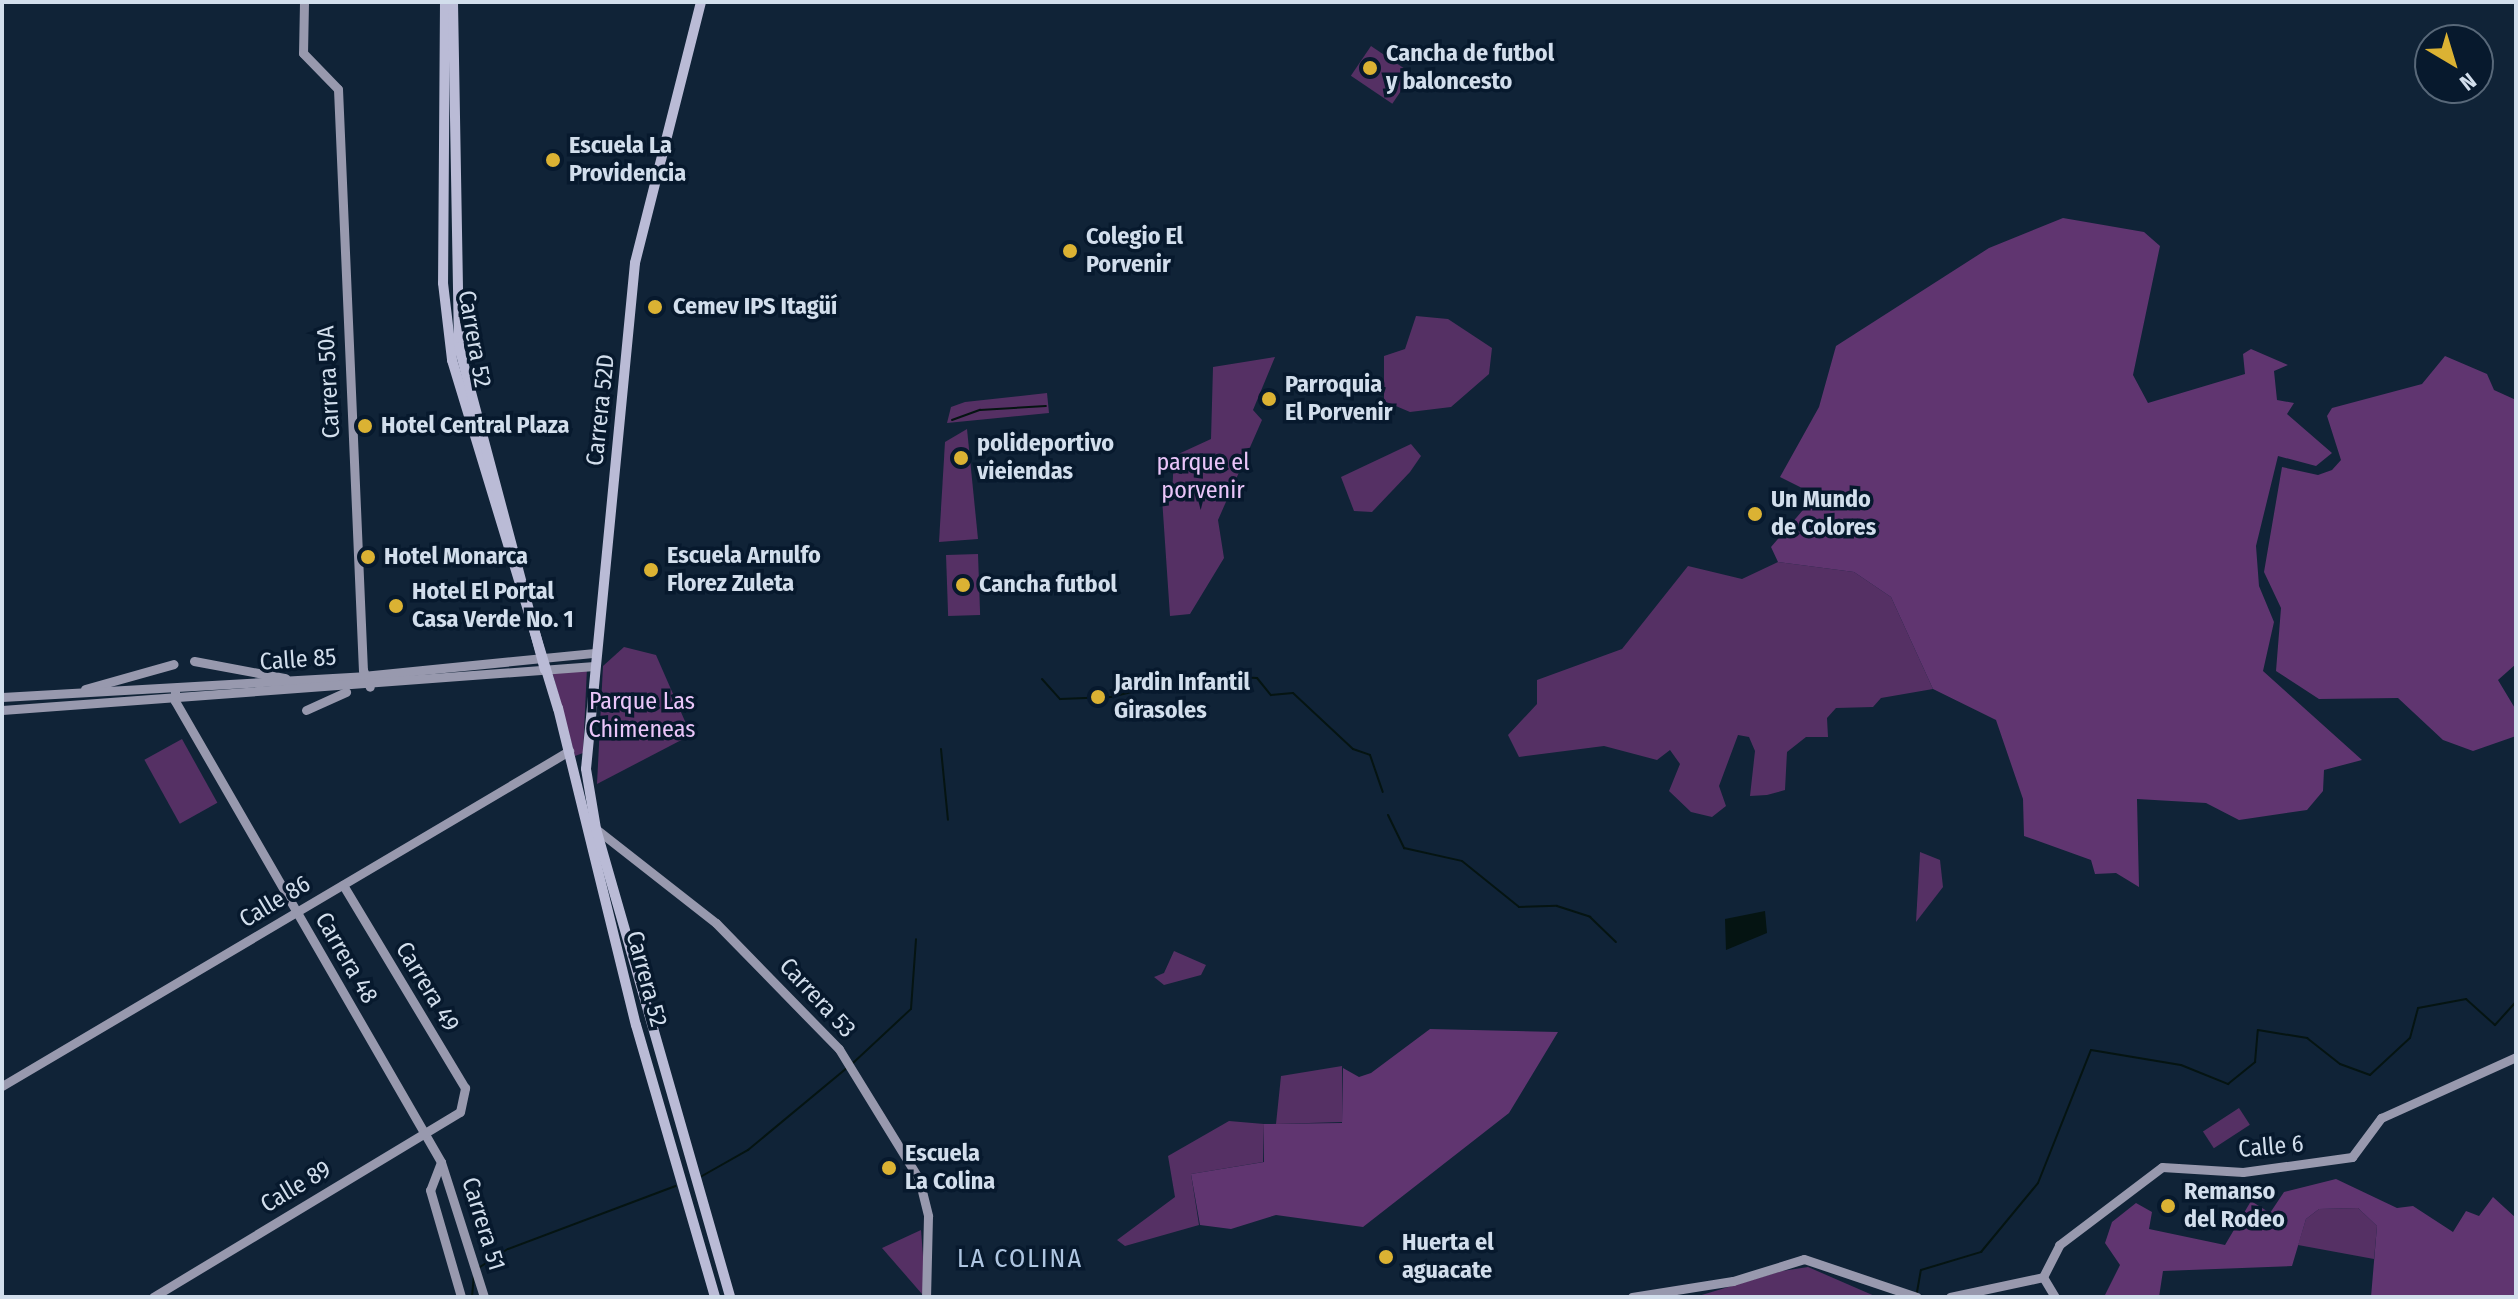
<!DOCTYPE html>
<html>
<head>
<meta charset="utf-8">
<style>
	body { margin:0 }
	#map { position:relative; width:2518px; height:1299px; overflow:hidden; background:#102337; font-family:"Fira Sans Condensed",sans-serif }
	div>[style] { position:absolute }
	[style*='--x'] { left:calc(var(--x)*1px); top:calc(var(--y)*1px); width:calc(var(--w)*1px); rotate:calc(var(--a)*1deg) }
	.green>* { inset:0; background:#553064; transform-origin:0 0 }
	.forest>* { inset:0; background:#603570 }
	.water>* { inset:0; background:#051412 }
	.stream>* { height:2px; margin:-1px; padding:0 1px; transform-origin:1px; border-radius:1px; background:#051412 }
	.secondary>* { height:9px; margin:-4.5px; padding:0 4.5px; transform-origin:4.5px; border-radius:4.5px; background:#9899ae }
	.primary>* { height:10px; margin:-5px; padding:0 5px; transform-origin:5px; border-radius:5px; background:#babbd6 }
	.dots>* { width:22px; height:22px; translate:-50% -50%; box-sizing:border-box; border:4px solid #07192d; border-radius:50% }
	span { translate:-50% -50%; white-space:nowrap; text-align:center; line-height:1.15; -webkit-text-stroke:7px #07192d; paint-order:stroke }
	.poi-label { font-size:24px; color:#d2deec; font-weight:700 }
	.left { translate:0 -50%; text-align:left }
	.street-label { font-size:24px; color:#d2deec }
	.park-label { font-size:24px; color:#eac5f9 }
	.neighbourhood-label { font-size:26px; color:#afc6e1; letter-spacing:2px }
	.frame { position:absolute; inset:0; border:4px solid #d2deec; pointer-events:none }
	.north { position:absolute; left:2414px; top:24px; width:80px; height:80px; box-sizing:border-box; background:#07192d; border:2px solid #586879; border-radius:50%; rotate:142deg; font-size:22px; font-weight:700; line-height:32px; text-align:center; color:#d2deec }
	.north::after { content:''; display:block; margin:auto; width:28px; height:36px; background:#dbb233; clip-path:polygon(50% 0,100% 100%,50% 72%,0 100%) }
</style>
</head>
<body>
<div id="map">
	<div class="green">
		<div style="left:1371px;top:46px;width:50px;height:36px;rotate:34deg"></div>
		<div style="clip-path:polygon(1416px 316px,1448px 319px,1492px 348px,1489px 374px,1451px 407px,1410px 412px,1384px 401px,1384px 356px,1405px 349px)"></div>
		<div style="clip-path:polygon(1275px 357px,1253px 410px,1262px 420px,1218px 520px,1224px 558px,1190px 614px,1170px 616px,1162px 498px,1172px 496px,1174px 456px,1211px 439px,1213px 367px)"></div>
		<div style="clip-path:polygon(1047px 393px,1049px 413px,947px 423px,951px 407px,965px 402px)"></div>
		<div style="clip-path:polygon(967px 429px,978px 539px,939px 542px,945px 442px)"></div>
		<div style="clip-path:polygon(1411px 444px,1421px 456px,1410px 472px,1372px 512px,1354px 511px,1341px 477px)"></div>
		<div style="left:978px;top:554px;width:61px;height:32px;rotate:88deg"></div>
		<div style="clip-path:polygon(1778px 562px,1854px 572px,1891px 597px,1933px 689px,1881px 698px,1873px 707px,1836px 708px,1827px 718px,1828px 737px,1806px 737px,1787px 752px,1785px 790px,1767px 795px,1750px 796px,1755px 751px,1749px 737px,1738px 735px,1719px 786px,1726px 806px,1712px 817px,1691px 812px,1669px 791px,1680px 764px,1670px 750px,1657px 760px,1604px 746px,1519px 757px,1508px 735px,1537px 704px,1537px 680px,1622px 649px,1688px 566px,1742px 579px)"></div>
		<div style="clip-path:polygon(624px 647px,656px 655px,691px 735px,597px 784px,603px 666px)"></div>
		<div style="clip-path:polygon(587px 668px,583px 753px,575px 756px,552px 671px)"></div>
		<div style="left:182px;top:739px;width:73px;height:43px;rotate:61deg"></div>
		<div style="clip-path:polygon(1920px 852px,1940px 860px,1943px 887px,1916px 922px)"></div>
		<div style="clip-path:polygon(1174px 951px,1206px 965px,1201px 975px,1164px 985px,1154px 977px,1164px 973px)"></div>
		<div style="clip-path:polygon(1342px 1066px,1342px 1122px,1276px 1124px,1281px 1076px)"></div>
		<div style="left:2239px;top:1108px;width:20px;height:43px;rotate:57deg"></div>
		<div style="clip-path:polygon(1229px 1121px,1264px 1124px,1263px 1162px,1191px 1174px,1199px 1225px,1125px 1246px,1117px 1240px,1175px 1197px,1168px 1156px)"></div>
		<div style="clip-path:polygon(2358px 1208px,2377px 1226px,2374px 1259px,2298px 1245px,2306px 1219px,2319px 1209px)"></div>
		<div style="clip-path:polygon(921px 1230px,925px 1281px,922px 1294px,882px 1248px)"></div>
		<div style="clip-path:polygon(1808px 1267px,1877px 1297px,1695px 1297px,1782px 1271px)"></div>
	</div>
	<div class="forest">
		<div style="clip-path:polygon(2063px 218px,2144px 232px,2160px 246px,2133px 375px,2148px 403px,2245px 374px,2243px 354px,2251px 349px,2288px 365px,2274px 371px,2277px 400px,2294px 403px,2287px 414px,2332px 453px,2316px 466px,2278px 456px,2256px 546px,2259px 586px,2274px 622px,2263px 671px,2362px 760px,2324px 770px,2323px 791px,2307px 810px,2239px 820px,2206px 803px,2137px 799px,2139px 887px,2116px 873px,2095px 874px,2091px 860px,2024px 836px,2023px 799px,1996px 720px,1933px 689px,1891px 597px,1854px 572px,1778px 562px,1771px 547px,1809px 503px,1804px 489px,1780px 477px,1819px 407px,1836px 346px,1989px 248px)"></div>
		<div style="clip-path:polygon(2445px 356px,2487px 374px,2494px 390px,2516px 400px,2516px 664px,2498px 680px,2516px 710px,2516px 736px,2473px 751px,2443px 740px,2398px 698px,2319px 699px,2276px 671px,2281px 608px,2264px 572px,2282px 467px,2318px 475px,2332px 470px,2341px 460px,2327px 416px,2332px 408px,2422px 384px)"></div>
		<div style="clip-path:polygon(1430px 1029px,1558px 1032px,1509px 1113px,1363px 1227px,1276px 1215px,1231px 1229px,1200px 1225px,1191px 1174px,1264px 1162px,1264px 1124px,1342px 1123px,1343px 1068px,1359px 1077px,1371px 1073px)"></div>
		<div style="clip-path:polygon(2336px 1179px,2397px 1208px,2413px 1206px,2453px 1232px,2466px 1211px,2479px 1216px,2493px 1197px,2516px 1218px,2516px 1297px,2371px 1297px,2377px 1226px,2358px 1208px,2319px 1209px,2306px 1219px,2292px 1266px,2163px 1271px,2159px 1297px,2104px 1297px,2120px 1265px,2105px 1243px,2112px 1222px,2136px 1203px,2152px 1212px,2149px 1229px,2225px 1245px,2251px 1201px,2270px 1213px,2284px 1192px)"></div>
	</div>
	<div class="water">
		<div style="clip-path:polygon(1765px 911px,1767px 933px,1726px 950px,1725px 919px)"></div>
	</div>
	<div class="stream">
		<div style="--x:952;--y:420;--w:30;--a:-20"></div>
		<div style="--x:980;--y:410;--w:66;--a:-3.5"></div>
		<div style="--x:1237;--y:677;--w:20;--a:3"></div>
		<div style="--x:1257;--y:678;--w:22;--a:51"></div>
		<div style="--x:1271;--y:695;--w:22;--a:-5"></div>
		<div style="--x:1293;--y:693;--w:82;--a:43"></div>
		<div style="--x:1353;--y:749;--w:18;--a:19"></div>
		<div style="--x:1370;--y:755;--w:39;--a:71"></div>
		<div style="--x:1042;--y:679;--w:27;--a:48"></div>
		<div style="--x:1060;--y:699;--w:51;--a:-2.2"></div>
		<div style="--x:1111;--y:697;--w:59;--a:-13.8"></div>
		<div style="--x:1180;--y:681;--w:40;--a:-7.1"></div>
		<div style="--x:941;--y:749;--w:71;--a:84.4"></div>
		<div style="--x:1388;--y:815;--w:37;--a:64"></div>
		<div style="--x:1404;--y:848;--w:59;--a:12.6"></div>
		<div style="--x:1462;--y:861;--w:73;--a:38.9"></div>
		<div style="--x:1519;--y:907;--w:38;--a:-2"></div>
		<div style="--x:1557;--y:906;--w:35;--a:18"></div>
		<div style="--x:1590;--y:917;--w:36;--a:44"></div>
		<div style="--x:853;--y:1063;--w:79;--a:-43"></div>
		<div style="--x:911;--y:1009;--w:70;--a:-85.9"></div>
		<div style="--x:702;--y:1176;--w:53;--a:-29.5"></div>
		<div style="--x:748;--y:1150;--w:130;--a:-39.7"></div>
		<div style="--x:480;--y:1267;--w:33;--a:-33"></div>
		<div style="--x:508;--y:1249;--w:179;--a:-20.6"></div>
		<div style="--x:1917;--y:1292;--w:22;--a:-80"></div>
		<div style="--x:1921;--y:1270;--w:63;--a:-16.7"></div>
		<div style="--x:1981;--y:1252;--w:89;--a:-50.4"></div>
		<div style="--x:2038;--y:1183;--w:143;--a:-68.3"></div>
		<div style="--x:2091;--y:1050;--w:91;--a:9.5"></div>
		<div style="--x:2181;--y:1065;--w:51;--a:22"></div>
		<div style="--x:2228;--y:1084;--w:35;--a:-39"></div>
		<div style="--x:2255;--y:1062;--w:32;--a:-85"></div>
		<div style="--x:2258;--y:1030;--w:50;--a:9.3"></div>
		<div style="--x:2307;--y:1038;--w:42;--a:38.2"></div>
		<div style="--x:2340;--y:1064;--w:32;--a:20"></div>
		<div style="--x:2370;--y:1075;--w:54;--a:-42.8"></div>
		<div style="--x:2410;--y:1038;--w:31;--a:-75"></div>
		<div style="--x:2418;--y:1008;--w:49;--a:-10.6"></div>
		<div style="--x:2466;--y:999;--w:39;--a:42"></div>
		<div style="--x:2495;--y:1025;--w:31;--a:-48"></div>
		<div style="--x:472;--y:1297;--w:21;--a:-85"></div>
	</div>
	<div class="secondary">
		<div style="--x:304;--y:2;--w:51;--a:91.1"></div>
		<div style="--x:303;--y:53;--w:50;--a:45.8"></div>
		<div style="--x:338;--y:89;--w:582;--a:87.54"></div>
		<div style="--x:363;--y:670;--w:18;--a:68"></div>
		<div style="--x:194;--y:661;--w:93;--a:10.6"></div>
		<div style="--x:175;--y:688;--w:13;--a:90"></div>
		<div style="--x:175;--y:701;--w:532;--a:60.01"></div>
		<div style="--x:441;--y:1162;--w:142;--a:72.3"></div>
		<div style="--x:85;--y:689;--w:92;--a:-15.7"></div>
		<div style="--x:2;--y:697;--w:362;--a:-3.3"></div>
		<div style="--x:363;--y:676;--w:233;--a:-5.7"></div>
		<div style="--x:2;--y:710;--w:594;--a:-4.25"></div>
		<div style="--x:306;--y:710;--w:44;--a:-24.2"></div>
		<div style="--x:596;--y:829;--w:152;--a:38.1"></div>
		<div style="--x:716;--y:923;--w:176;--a:45.7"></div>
		<div style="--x:839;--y:1049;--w:153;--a:58.4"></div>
		<div style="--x:919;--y:1179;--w:38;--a:76"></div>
		<div style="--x:928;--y:1216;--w:81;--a:91.4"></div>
		<div style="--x:2;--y:1086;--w:659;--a:-30.58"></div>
		<div style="--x:441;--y:1162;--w:30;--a:111"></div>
		<div style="--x:430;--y:1190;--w:111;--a:73.8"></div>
		<div style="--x:2043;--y:1277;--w:36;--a:-63"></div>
		<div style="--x:2059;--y:1245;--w:129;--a:-37.1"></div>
		<div style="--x:2162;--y:1167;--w:81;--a:3.5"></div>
		<div style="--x:2243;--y:1172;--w:110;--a:-7.8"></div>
		<div style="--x:2352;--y:1157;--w:49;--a:-53.4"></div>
		<div style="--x:2381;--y:1118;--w:148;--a:-24.3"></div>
		<div style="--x:2043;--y:1277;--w:23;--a:59"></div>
		<div style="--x:153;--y:1297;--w:358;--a:-31.1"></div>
		<div style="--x:460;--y:1112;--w:25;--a:-78"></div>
		<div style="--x:465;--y:1088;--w:237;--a:-121"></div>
		<div style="--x:1632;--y:1297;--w:102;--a:-9"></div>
		<div style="--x:1733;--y:1281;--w:74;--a:-17.2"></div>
		<div style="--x:1804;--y:1259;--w:119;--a:18.6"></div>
		<div style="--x:1950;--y:1297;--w:95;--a:-12.1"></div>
	</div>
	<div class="primary">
		<div style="--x:445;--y:2;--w:281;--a:90.4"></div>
		<div style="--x:443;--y:283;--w:78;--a:83.3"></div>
		<div style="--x:452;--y:360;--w:364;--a:73.1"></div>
		<div style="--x:558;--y:708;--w:326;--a:76.2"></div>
		<div style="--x:636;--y:1025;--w:283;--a:73.8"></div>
		<div style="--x:453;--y:2;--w:345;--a:89"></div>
		<div style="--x:459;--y:347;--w:334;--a:75.1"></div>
		<div style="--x:701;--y:2;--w:269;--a:104.2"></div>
		<div style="--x:635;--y:263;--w:508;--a:95.53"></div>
		<div style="--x:586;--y:769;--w:61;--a:80.5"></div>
		<div style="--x:596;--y:829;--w:487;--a:74"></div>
	</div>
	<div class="dots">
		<div style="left:1370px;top:68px;background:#dbb233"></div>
		<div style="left:553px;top:160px;background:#dbb233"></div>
		<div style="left:1070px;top:251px;background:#dbb233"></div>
		<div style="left:655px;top:307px;background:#dbb233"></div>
		<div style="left:1269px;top:399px;background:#dbb233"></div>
		<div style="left:365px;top:426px;background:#dbb233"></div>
		<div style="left:961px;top:458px;background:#dbb233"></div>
		<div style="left:1755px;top:514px;background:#dbb233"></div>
		<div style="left:368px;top:557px;background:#dbb233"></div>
		<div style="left:651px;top:570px;background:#dbb233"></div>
		<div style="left:963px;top:585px;background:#dbb233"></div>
		<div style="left:396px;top:606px;background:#dbb233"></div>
		<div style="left:1098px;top:697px;background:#dbb233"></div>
		<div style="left:889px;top:1168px;background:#dbb233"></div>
		<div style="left:2168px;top:1206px;background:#dbb233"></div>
		<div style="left:1386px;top:1257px;background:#dbb233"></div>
	</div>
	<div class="poi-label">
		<span class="left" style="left:1386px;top:68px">Cancha de futbol<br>y baloncesto</span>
		<span class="left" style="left:569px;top:160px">Escuela La<br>Providencia</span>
		<span class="left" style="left:1086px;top:251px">Colegio El<br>Porvenir</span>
		<span class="left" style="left:673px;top:307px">Cemev IPS Itagüí</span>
		<span class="left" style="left:1285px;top:399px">Parroquia<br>El Porvenir</span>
		<span class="left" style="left:381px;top:426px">Hotel Central Plaza</span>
		<span class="left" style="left:977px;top:458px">polideportivo<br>vieiendas</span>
		<span class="left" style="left:1771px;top:514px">Un Mundo<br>de Colores</span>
		<span class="left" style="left:667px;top:570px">Escuela Arnulfo<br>Florez Zuleta</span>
		<span class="left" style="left:384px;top:557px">Hotel Monarca</span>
		<span class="left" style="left:979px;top:585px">Cancha futbol</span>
		<span class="left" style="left:412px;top:606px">Hotel El Portal<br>Casa Verde No. 1</span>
		<span class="left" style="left:1114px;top:697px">Jardin Infantil<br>Girasoles</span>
		<span class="left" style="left:905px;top:1168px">Escuela<br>La Colina</span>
		<span class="left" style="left:2184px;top:1206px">Remanso<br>del Rodeo</span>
		<span class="left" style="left:1402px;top:1257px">Huerta el<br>aguacate</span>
	</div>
	<div class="street-label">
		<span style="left:474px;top:339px;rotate:80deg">Carrera 52</span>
		<span style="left:329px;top:382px;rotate:-93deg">Carrera 50A</span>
		<span style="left:601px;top:410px;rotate:-84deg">Carrera 52D</span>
		<span style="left:298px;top:660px;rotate:-4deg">Calle 85</span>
		<span style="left:275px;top:902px;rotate:-31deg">Calle 86</span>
		<span style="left:346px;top:958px;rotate:60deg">Carrera 48</span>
		<span style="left:646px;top:979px;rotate:75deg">Carrera 52</span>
		<span style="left:427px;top:987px;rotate:59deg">Carrera 49</span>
		<span style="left:817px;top:998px;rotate:47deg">Carrera 53</span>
		<span style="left:2271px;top:1147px;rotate:-5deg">Calle 6</span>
		<span style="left:296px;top:1187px;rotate:-31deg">Calle 89</span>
		<span style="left:483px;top:1224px;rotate:73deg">Carrera 51</span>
	</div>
	<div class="park-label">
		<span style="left:1203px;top:477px">parque el<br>porvenir</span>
		<span style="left:642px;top:716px">Parque Las<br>Chimeneas</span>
	</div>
	<div class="neighbourhood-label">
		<span style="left:1020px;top:1259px">LA COLINA</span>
	</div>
	<div class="frame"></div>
	<div class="north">N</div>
</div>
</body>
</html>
